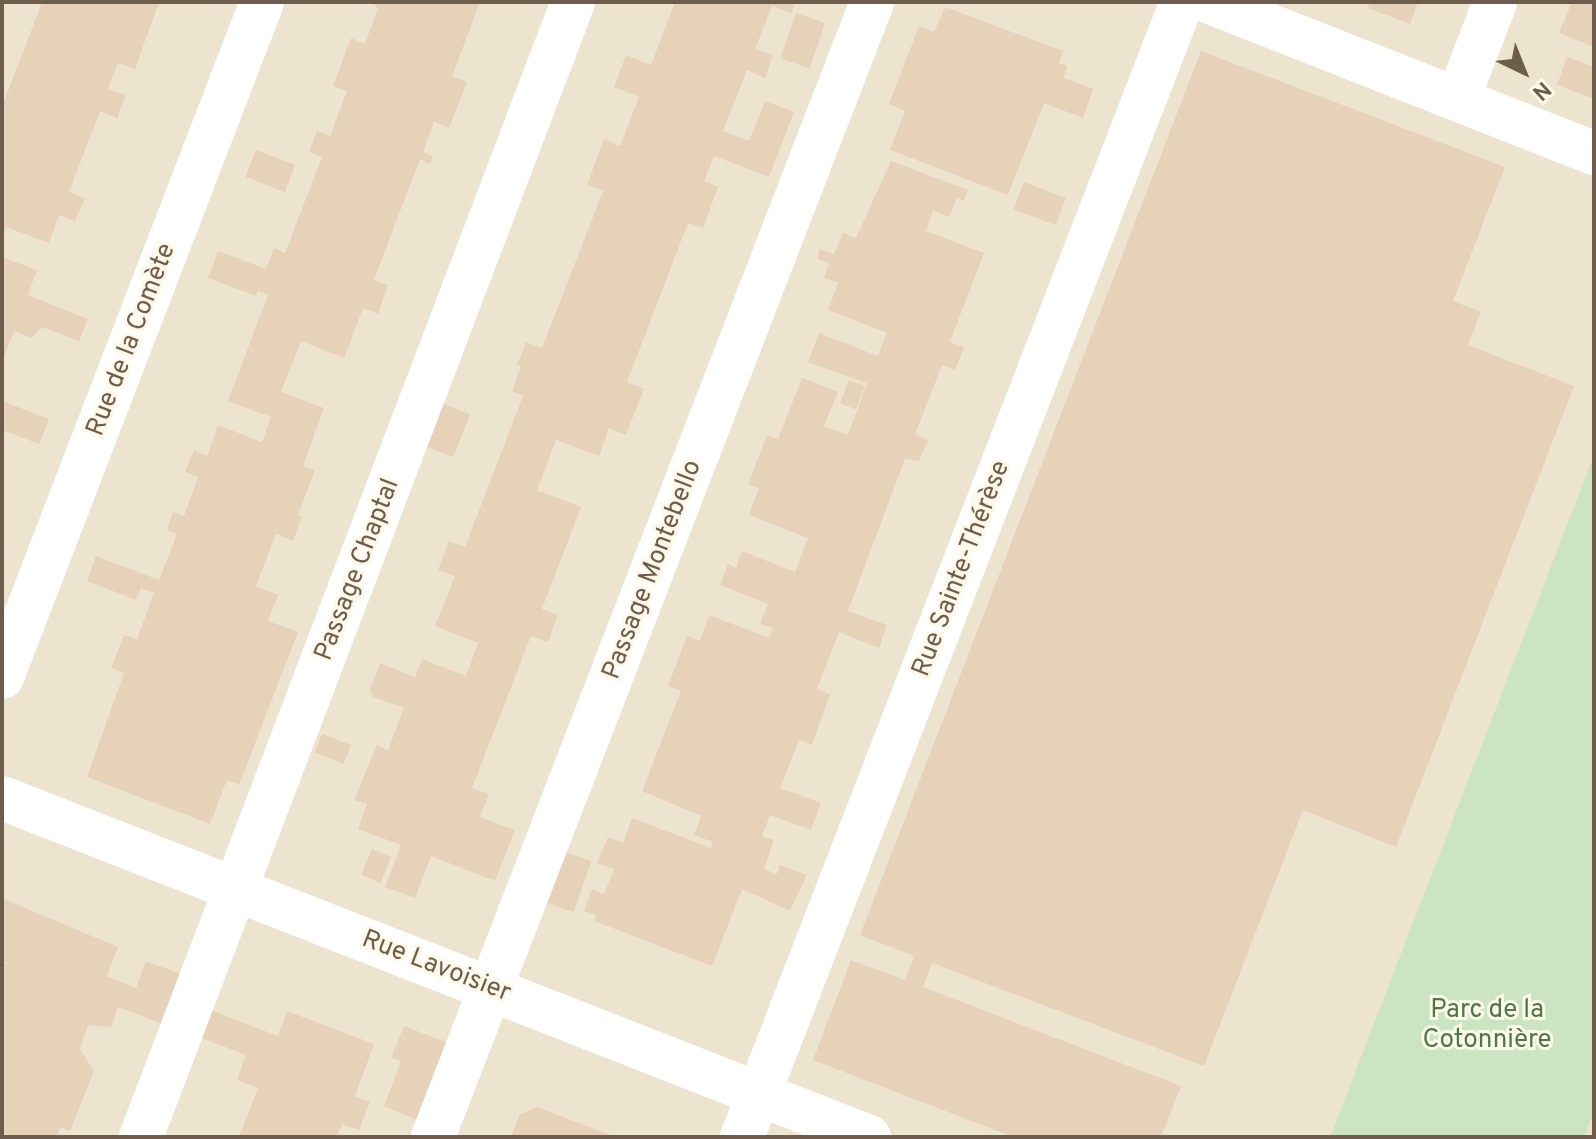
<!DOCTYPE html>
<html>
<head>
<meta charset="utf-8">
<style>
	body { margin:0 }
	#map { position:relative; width:1596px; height:1139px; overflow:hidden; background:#f9f4e2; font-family:Overpass,sans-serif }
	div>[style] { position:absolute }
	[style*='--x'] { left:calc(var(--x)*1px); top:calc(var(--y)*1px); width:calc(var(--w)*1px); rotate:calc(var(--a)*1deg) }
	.residential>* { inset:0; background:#ede4d0; transform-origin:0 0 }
	.green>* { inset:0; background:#cbe5c3 }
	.building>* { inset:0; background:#e6d2b8; transform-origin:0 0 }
	.street>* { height:44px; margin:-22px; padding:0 22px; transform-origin:22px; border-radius:22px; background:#fff }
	span { translate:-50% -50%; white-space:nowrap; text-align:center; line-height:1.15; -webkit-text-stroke:6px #fdf8e8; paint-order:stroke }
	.street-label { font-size:26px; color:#6e5d4c }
	.park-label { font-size:26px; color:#4f7848 }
	.frame { position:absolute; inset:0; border:4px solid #6e5d4c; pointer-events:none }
	.north { position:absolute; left:1484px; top:32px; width:80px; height:80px; -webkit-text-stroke:6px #fdf8e8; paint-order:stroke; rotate:137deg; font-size:22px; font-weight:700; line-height:32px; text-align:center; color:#6e5d4c }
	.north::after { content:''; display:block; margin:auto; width:28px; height:36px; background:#6e5d4c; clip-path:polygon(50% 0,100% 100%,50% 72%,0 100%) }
</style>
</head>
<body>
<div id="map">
	<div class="residential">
		<div style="left:2px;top:2px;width:1592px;height:1135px"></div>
	</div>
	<div class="green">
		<div style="clip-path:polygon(1594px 455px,1594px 1111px,1584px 1137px,1330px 1137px)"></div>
	</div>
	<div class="building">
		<div style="clip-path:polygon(42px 2px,159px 2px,135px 69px,118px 63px,108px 89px,126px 95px,117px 118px,100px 111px,69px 192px,85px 198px,75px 221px,59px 215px,49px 243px,6px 227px,2px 237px,2px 107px)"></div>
		<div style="clip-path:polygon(372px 2px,480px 2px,452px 76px,467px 82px,449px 128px,434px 122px,423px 152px,433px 156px,430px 164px,420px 159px,374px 280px,388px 285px,378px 314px,363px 308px,344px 358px,301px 341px,281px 392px,324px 408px,303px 466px,315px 470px,298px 515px,302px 517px,293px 541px,276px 534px,256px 586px,278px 595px,268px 621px,298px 632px,239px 785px,227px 780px,210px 824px,87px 777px,124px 673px,111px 668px,124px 635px,137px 639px,154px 593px,141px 588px,136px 600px,87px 581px,96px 556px,159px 580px,177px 534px,167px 530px,173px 512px,184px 516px,198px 477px,185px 472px,194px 450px,207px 456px,218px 425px,262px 442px,271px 417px,228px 401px,268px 295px,258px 291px,256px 296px,208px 278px,218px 251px,266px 269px,274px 248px,285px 253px,322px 157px,309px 152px,313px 141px,317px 131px,330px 136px,347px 91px,333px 86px,351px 38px,365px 44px,378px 9px)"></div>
		<div style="clip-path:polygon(675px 2px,795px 2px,791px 13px,772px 6px,755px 49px,773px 55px,765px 78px,747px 70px,723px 131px,749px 141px,765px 101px,794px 112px,769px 177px,714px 156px,704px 181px,718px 187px,703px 228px,688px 223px,627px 382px,644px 389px,626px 435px,609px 428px,599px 456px,556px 440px,537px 490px,581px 507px,542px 609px,558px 615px,548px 642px,531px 636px,472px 788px,489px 794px,480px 817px,515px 830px,495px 881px,431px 856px,415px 898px,385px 887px,401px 845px,358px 829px,367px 804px,354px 800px,377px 745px,388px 750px,404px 708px,373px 697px,370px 690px,380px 663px,415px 677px,422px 659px,466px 676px,468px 671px,478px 643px,435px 626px,455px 576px,438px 570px,449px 541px,465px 547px,523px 396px,512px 391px,521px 366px,517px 365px,526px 342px,542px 348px,603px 191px,587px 185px,604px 139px,620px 146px,639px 97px,614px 87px,626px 55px,651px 65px)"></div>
		<div style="clip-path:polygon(1370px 2px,1418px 2px,1410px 24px,1368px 8px)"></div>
		<div style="clip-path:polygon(1572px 2px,1594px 2px,1594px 47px,1559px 33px)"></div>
		<div style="clip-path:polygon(945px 7px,1063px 51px,1059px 63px,1067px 66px,1064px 78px,1093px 89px,1083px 118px,1044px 103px,1008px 195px,890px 150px,905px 111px,889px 104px,919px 26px,934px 32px)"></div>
		<div style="left:796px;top:13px;width:31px;height:48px;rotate:19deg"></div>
		<div style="clip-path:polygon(1201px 51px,1505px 167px,1453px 301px,1481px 312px,1468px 345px,1574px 386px,1396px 847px,1303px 810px,1204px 1066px,932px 963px,923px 987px,1181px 1086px,1161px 1137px,1013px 1137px,813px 1060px,851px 960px,905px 980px,914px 956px,860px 935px)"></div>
		<div style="clip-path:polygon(1567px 57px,1594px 67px,1594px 99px,1557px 85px)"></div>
		<div style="left:256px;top:150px;width:42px;height:29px;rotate:21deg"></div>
		<div style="clip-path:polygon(891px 161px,968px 190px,964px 201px,957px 198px,949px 217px,933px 210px,926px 231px,984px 253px,950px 342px,964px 347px,955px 370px,942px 365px,915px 434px,928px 440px,919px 461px,905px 459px,848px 611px,887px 625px,879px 648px,839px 632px,817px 689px,830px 694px,812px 745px,799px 740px,780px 788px,821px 803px,811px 830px,770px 815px,762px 836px,774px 840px,764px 869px,777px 874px,780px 865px,807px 875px,790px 911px,742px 889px,712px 966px,594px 921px,596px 915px,584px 911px,592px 889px,604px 894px,614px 869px,597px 863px,608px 837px,623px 843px,632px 818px,711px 848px,713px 842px,694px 835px,701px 816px,642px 791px,681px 691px,668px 686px,687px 636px,700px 641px,709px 615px,769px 638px,773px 628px,760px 624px,768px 604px,720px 585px,728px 564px,736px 568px,742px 551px,795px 572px,808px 538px,749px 515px,759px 488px,748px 484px,767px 435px,778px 439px,802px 378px,838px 392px,824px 426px,848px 435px,869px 378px,866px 383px,808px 362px,819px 333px,878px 356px,887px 333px,828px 310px,838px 283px,824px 278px,829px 263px,817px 259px,820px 249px,834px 254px,843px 233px,856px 238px)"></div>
		<div style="left:1024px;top:182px;width:45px;height:29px;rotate:21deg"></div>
		<div style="clip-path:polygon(2px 257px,37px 270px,28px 295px,88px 319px,79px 341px,42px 327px,32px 338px,14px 331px,2px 362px)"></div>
		<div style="left:849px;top:380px;width:17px;height:25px;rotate:21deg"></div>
		<div style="clip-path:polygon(2px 401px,49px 419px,39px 444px,2px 430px)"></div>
		<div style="left:441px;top:403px;width:31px;height:46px;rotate:21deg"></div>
		<div style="left:322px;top:734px;width:31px;height:20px;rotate:21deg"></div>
		<div style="left:372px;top:849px;width:21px;height:28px;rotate:23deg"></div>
		<div style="left:562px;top:851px;width:31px;height:54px;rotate:19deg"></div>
		<div style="clip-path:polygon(2px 898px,118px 947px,107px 976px,136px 988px,146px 961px,189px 977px,170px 1027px,118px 1007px,111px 1027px,88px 1025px,80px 1049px,94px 1071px,70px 1131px,61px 1127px,57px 1137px,2px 1137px,2px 962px,12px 966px,2px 960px)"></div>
		<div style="clip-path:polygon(205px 1008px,278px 1036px,287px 1011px,374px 1044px,355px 1096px,370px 1102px,359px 1130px,342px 1124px,337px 1137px,239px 1137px,258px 1088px,237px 1080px,246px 1055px,194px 1035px)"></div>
		<div style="clip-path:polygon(404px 1026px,451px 1044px,417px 1120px,384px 1106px,401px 1061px,391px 1058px)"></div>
		<div style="clip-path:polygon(537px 1107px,584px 1125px,615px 1137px,511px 1137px,520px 1114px)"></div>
	</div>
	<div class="street">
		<div style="--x:1210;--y:2;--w:413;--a:21.5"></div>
		<div style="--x:1458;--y:99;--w:104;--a:-69.1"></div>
		<div style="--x:2;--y:677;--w:723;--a:-68.93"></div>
		<div style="--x:2;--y:798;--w:931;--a:21.36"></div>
		<div style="--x:141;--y:1137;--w:1214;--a:-69.16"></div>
		<div style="--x:433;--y:1137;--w:1217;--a:-68.85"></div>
		<div style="--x:742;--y:1137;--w:1217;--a:-68.81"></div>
	</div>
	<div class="street-label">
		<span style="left:132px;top:340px;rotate:-69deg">Rue de la Comète</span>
		<span style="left:962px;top:569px;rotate:-69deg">Rue Sainte-Thérèse</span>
		<span style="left:358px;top:570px;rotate:-69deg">Passage Chaptal</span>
		<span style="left:653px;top:570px;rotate:-69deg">Passage Montebello</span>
		<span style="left:436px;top:967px;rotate:21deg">Rue Lavoisier</span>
	</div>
	<div class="park-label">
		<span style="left:1487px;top:1026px">Parc de la<br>Cotonnière</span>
	</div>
	<div class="frame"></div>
	<div class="north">N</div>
</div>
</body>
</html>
